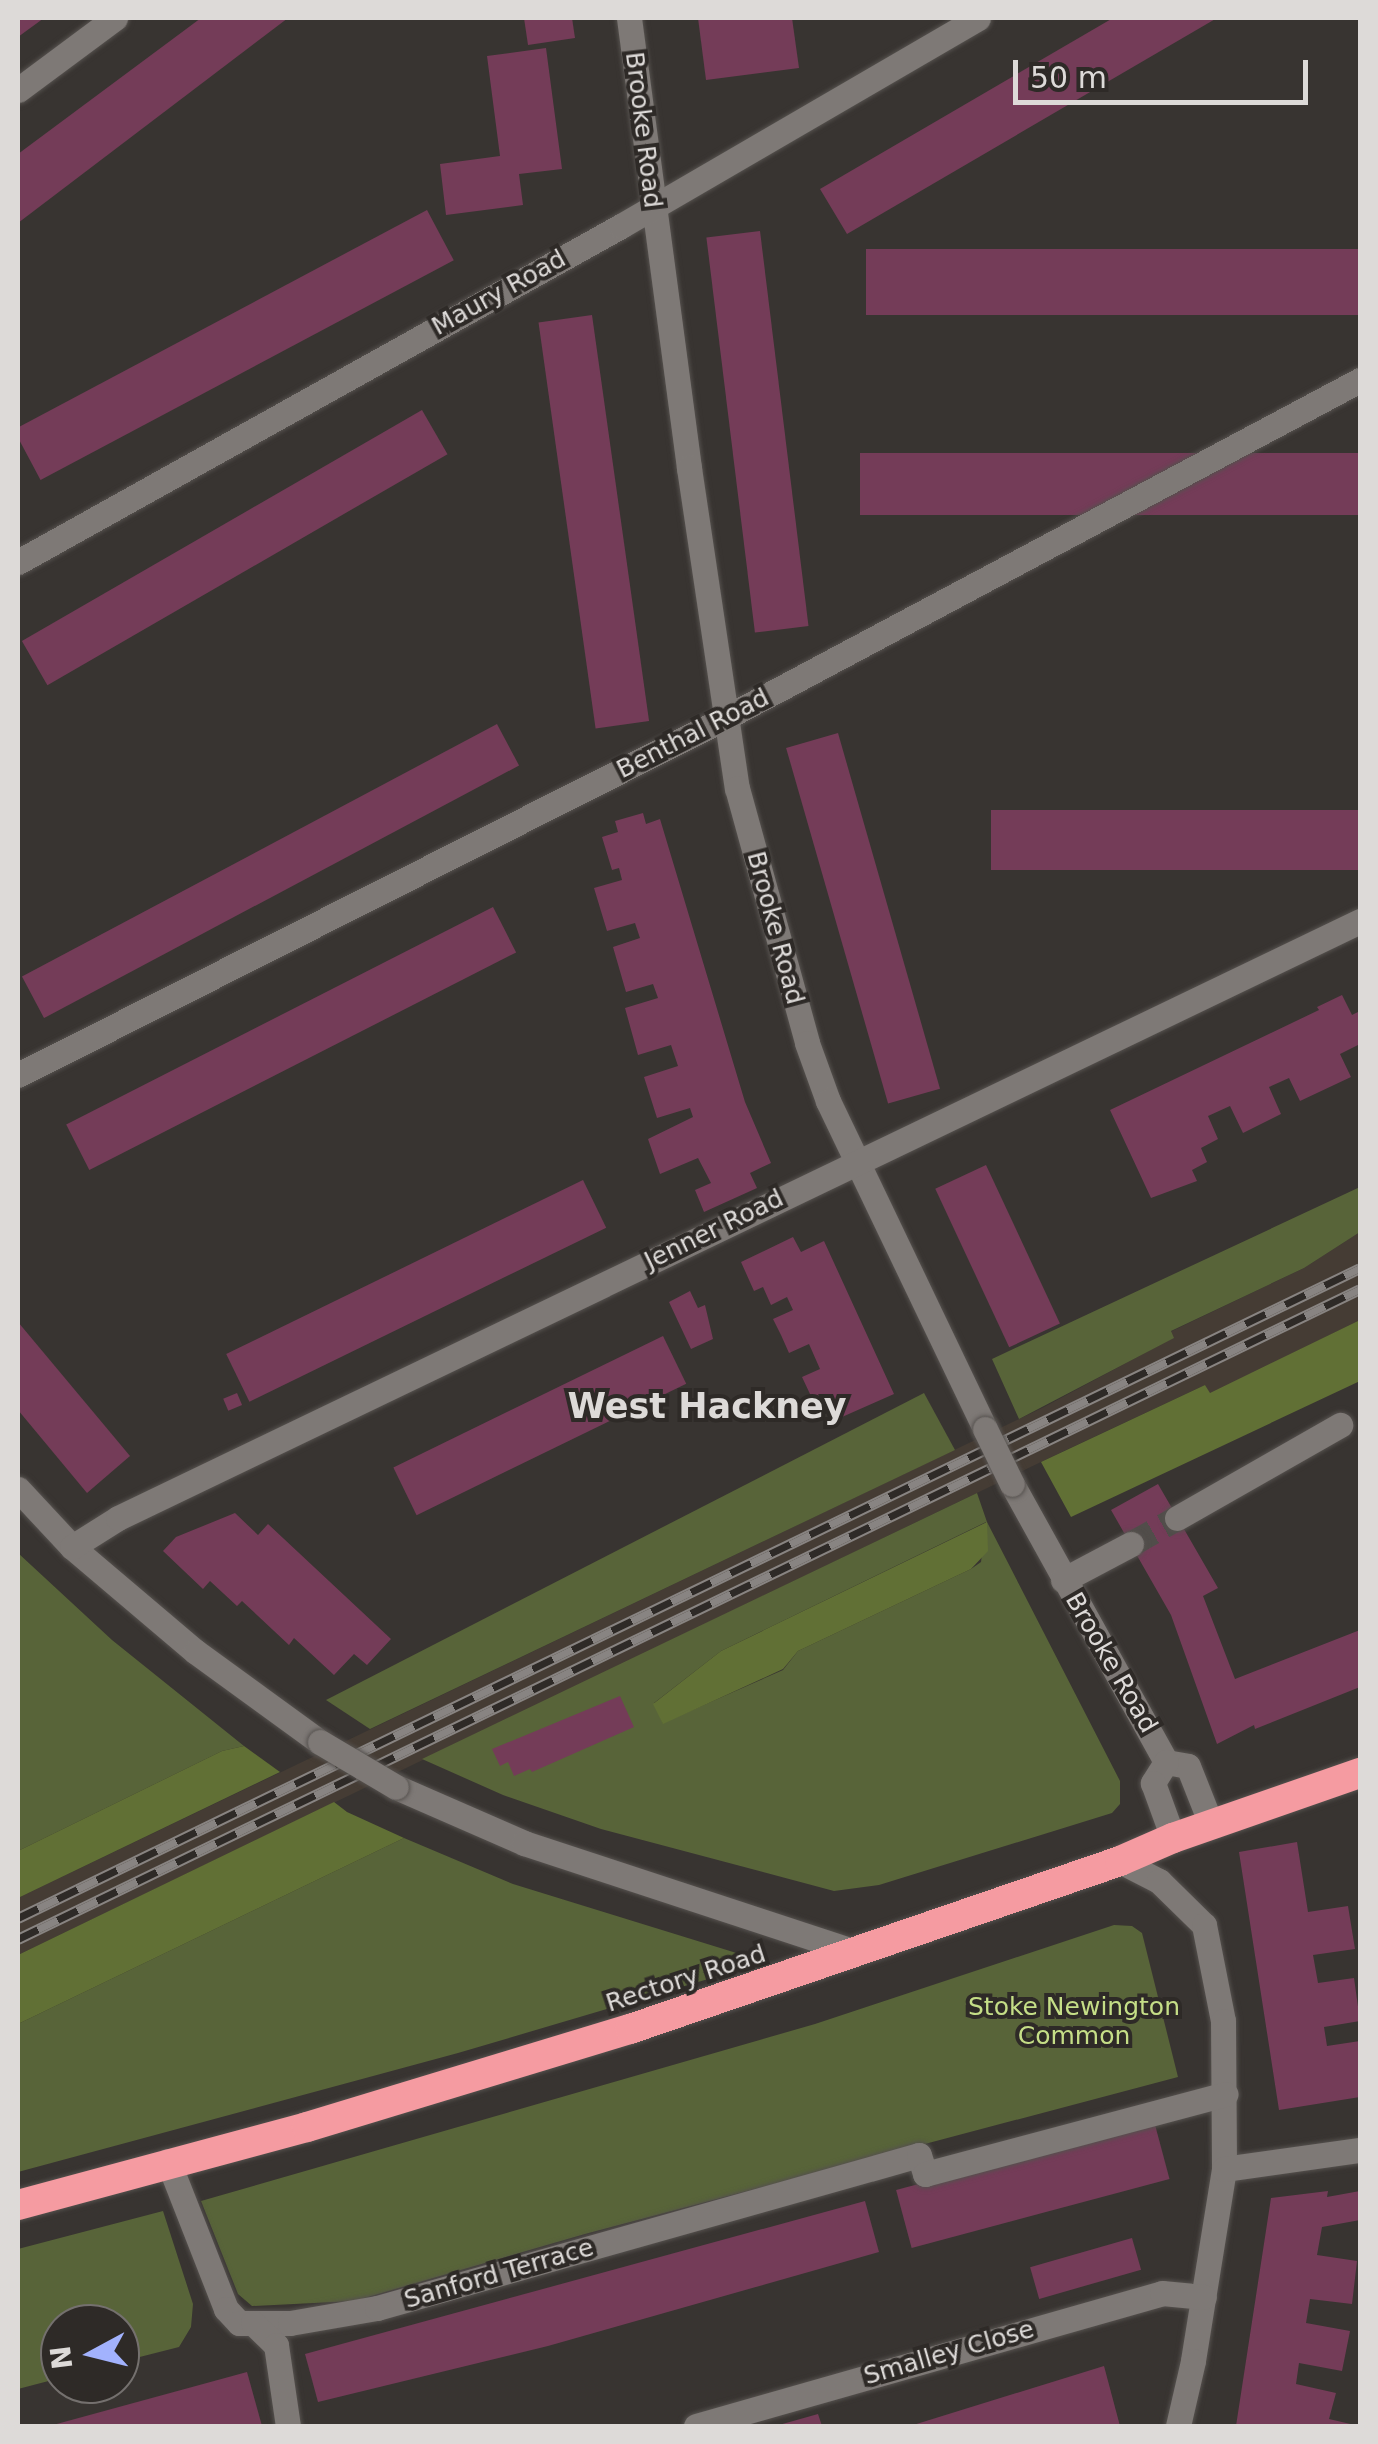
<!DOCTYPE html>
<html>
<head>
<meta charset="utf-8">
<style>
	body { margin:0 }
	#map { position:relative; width:1378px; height:2444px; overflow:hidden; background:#383431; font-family:"DejaVu Sans",sans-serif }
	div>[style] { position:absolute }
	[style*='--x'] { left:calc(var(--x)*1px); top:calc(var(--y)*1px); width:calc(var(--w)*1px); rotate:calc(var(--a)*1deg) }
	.built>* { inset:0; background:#453c34 }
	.green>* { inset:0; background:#586439 }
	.forest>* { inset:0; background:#617035 }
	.building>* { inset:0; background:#743c58; transform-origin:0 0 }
	.minor-tunnel>* { height:25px; margin-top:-12.5px; transform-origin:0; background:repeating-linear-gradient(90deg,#514d4a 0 25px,transparent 0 37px) }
	.roads { filter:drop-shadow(0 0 2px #55514e) drop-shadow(0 0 2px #55514e) }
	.minor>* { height:25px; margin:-12.5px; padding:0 12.5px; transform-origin:12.5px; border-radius:12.5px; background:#7e7976 }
	.highway>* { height:30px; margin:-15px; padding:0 15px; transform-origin:15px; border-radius:15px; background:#f59ba1 }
	.rail>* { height:11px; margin-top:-5.5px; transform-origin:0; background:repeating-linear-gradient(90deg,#2e2a27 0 22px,#888482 0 44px); box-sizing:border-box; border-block:2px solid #888482 }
	.bridges { filter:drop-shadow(0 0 2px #55514e) drop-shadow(0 0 2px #55514e) }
	.minor-bridge>* { height:25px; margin:-12.5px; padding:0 12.5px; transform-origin:12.5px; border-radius:12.5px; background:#7e7976 }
	span { translate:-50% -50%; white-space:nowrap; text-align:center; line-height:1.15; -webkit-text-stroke:8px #2e2a27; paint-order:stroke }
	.street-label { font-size:25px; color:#dddad8 }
	.park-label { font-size:25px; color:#c5de87 }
	.district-label { font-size:35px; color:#dddad8; font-weight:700 }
	.frame { position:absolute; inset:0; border:20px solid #dddad8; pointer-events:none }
	.north { position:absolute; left:40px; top:2304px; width:100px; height:100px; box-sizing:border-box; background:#2e2a27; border:2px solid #74706e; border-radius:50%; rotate:263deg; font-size:28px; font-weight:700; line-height:40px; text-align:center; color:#dddad8 }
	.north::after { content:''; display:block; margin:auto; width:35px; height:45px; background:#a2b2fd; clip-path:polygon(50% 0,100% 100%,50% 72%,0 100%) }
	.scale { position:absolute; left:1013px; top:60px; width:295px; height:45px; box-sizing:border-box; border:5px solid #dddad8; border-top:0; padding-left:12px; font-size:30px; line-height:35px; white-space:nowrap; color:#dddad8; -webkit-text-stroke:8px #2e2a27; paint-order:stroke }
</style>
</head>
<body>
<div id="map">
	<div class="built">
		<div style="clip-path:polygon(1360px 1232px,1360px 1320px,1210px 1394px,1205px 1385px,1066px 1450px,18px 1955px,18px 1898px,1044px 1407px,1173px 1338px,1170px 1332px,1304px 1268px)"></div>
	</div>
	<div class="green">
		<div style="clip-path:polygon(1360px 1187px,1360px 1232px,1304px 1268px,1171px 1331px,1174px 1338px,1019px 1419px,992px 1359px)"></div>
		<div style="clip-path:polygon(924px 1393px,955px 1450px,370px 1729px,326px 1700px)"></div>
		<div style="clip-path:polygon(evenodd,977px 1493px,987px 1522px,1120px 1781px,1120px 1804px,1112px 1813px,879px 1885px,834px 1891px,601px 1829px,503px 1795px,422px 1759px,977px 1493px,986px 1522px,981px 1562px,971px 1569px,798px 1651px,783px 1670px,663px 1723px,654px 1703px,721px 1651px,986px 1522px)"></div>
		<div style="clip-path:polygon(18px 1553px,112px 1640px,244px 1746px,222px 1751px,18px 1851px)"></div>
		<div style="clip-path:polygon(404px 1838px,513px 1884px,766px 1962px,458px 2053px,18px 2172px,18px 2024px)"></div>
		<div style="clip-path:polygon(1114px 1925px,1132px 1926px,1142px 1933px,1178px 2077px,585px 2234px,354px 2301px,252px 2306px,238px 2294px,201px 2201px,815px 2024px)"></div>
		<div style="clip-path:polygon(163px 2211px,193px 2304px,191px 2327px,179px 2347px,120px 2362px,120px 2324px,60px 2324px,60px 2378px,18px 2389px,18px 2249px)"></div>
	</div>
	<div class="forest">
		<div style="clip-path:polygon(1360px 1320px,1360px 1381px,1071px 1517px,1041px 1462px,1205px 1385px,1210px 1393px)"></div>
		<div style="clip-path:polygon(987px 1522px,988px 1551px,971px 1569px,798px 1651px,783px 1669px,663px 1724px,653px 1704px,721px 1651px)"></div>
		<div style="clip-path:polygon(244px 1746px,280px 1772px,18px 1898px,18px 1851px,222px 1751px)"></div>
		<div style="clip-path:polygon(334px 1802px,347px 1812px,404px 1838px,18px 2024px,18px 1955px)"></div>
	</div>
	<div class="building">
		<div style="clip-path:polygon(18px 18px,44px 18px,18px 37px)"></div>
		<div style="clip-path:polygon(201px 18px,288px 18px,18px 223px,18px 154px)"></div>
		<div style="clip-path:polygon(524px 18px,572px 18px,575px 38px,528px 45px)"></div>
		<div style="clip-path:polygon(698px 18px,792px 18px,799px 68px,706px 80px)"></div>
		<div style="clip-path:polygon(1113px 18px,1217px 18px,847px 234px,820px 189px)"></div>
		<div style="clip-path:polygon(546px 48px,562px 169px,519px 174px,523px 205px,446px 215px,440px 164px,500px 156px,487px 56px)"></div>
		<div style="left:427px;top:210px;width:57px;height:468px;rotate:62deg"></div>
		<div style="left:760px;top:231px;width:398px;height:54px;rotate:83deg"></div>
		<div style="left:1360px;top:249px;width:66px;height:494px;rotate:90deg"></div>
		<div style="left:592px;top:315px;width:410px;height:54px;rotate:82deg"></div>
		<div style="left:422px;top:410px;width:51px;height:462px;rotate:60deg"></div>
		<div style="left:1360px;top:453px;width:62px;height:500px;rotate:90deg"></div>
		<div style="left:497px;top:724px;width:47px;height:538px;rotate:62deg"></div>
		<div style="left:838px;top:733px;width:370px;height:54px;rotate:74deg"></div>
		<div style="left:1360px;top:810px;width:60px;height:369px;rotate:90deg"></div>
		<div style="clip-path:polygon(643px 813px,646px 824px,660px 819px,745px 1102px,771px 1163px,750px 1173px,757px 1188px,704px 1212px,695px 1190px,711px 1183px,698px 1158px,660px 1174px,648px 1139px,693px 1117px,690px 1108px,657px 1118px,644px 1077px,678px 1066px,671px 1045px,638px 1055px,625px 1008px,658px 998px,653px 984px,626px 992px,613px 947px,640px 938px,635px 923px,607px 931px,594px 888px,622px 880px,619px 868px,612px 870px,602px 837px,618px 832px,615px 821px)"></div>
		<div style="left:493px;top:907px;width:51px;height:479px;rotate:63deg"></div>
		<div style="clip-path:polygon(1342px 995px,1352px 1015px,1360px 1011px,1360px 1044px,1340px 1054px,1351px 1077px,1300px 1101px,1289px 1078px,1269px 1087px,1281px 1114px,1243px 1133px,1230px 1106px,1208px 1116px,1218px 1139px,1201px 1148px,1207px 1162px,1192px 1170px,1197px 1181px,1151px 1198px,1110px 1110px,1319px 1010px,1317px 1007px)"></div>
		<div style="left:986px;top:1165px;width:175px;height:56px;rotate:65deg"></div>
		<div style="left:583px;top:1180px;width:53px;height:397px;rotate:64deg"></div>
		<div style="clip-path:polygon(793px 1237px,801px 1252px,824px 1241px,894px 1394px,842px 1417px,836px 1403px,818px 1411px,802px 1377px,820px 1369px,809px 1344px,789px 1353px,781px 1335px,773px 1319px,793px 1310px,787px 1297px,771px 1305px,763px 1287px,754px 1291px,741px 1262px)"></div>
		<div style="clip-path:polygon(690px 1291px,698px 1308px,705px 1305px,713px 1339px,691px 1349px,669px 1302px)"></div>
		<div style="clip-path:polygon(18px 1322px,130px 1456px,87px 1493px,18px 1410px)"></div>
		<div style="left:663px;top:1336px;width:53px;height:300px;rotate:64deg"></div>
		<div style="left:237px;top:1393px;width:13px;height:15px;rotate:67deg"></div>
		<div style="clip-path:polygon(1158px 1484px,1218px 1588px,1203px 1596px,1235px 1679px,1360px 1630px,1360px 1687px,1255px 1729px,1254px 1725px,1217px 1744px,1171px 1615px,1111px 1510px)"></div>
		<div style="clip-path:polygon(235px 1513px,258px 1535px,268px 1524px,391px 1639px,367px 1665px,354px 1654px,334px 1675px,294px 1638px,289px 1645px,242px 1601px,237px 1606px,210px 1581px,203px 1589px,163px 1551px,176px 1537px)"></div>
		<div style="clip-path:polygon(620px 1696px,634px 1727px,532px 1772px,530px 1769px,514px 1776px,508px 1762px,500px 1766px,492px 1749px)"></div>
		<div style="clip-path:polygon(1297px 1842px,1308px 1912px,1348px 1906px,1355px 1949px,1313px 1955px,1318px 1983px,1354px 1978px,1360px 2021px,1324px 2027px,1327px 2046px,1360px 2041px,1360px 2097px,1279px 2110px,1239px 1852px)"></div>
		<div style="left:1154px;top:2121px;width:60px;height:267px;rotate:75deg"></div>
		<div style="clip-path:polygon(1328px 2191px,1327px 2197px,1360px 2191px,1360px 2220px,1322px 2227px,1317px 2255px,1357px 2261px,1352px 2304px,1310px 2299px,1306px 2323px,1350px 2331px,1342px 2371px,1299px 2363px,1296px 2384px,1336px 2393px,1329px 2419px,1359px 2426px,1236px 2426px,1271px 2198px)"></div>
		<div style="clip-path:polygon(865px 2201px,879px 2252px,548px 2346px,318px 2402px,305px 2354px)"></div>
		<div style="left:1132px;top:2238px;width:33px;height:106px;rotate:74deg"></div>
		<div style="clip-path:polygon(1104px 2366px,1120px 2426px,910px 2426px)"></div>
		<div style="clip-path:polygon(247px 2372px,262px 2426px,53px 2426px,53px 2425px)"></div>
		<div style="clip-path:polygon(818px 2414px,822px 2426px,779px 2426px,779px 2425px)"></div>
	</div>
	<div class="minor-tunnel">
		<div style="--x:1131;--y:1544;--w:53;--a:-29.5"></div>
	</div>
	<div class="roads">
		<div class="minor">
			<div style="--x:629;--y:18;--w:454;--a:82.4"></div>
			<div style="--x:689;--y:468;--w:324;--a:81.5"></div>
			<div style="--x:737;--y:788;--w:264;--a:74.6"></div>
			<div style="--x:807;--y:1043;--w:62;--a:70.1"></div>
			<div style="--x:828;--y:1101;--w:364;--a:64.4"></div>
			<div style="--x:18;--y:90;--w:121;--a:-36.6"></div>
			<div style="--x:18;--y:562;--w:690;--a:-29.13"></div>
			<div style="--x:621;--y:226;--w:413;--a:-30.2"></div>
			<div style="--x:18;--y:1075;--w:792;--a:-26.79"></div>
			<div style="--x:725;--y:718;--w:719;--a:-28.03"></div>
			<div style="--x:1012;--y:1484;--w:318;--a:61"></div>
			<div style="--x:18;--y:1489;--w:79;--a:47"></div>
			<div style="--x:72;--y:1547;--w:162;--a:40.3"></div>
			<div style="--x:196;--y:1652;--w:153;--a:36"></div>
			<div style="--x:1177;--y:1518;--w:188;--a:-29.7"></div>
			<div style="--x:72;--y:1547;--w:54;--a:-32.2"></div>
			<div style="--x:118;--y:1518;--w:1378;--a:-25.67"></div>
			<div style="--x:1063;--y:1580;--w:77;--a:-27.9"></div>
			<div style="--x:1166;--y:1762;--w:22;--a:10"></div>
			<div style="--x:1188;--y:1766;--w:62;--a:68.4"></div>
			<div style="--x:1166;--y:1762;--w:25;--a:122"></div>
			<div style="--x:1153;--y:1783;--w:59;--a:70"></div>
			<div style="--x:396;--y:1787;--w:140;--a:23.6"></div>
			<div style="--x:524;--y:1843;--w:349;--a:18.2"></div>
			<div style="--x:1120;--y:1861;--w:44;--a:27.1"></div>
			<div style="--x:1159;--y:1881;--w:63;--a:44.4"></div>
			<div style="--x:1204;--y:1925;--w:98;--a:78.8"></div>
			<div style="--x:1223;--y:2021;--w:148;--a:89.6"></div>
			<div style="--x:1224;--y:2169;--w:194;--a:99.2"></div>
			<div style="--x:1193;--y:2361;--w:67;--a:103"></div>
			<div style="--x:168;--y:2161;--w:159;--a:68.6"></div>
			<div style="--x:226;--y:2309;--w:19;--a:47"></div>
			<div style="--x:239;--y:2323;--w:51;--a:0"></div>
			<div style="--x:290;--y:2323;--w:88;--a:-9.8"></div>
			<div style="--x:377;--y:2308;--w:563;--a:-15.76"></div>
			<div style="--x:919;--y:2155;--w:20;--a:72"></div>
			<div style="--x:925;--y:2174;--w:311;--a:-14.9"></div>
			<div style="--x:1224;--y:2169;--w:137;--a:-8"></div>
			<div style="--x:253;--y:2323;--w:32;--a:44"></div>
			<div style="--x:276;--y:2345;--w:82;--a:81.6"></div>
			<div style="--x:696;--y:2426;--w:485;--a:-15.9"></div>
			<div style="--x:1162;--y:2293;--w:42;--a:5.4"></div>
		</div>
		<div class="highway">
			<div style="--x:18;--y:2205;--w:299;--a:-15.1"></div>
			<div style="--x:307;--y:2127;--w:338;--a:-16.9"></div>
			<div style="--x:630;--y:2029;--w:518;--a:-18.92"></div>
			<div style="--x:1120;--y:1861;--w:58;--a:-23.5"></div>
			<div style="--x:1173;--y:1838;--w:198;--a:-19.2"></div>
		</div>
	</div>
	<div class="rail">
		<div style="--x:18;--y:1918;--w:1491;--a:-25.84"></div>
		<div style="--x:18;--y:1939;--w:1491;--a:-25.84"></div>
	</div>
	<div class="bridges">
		<div class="minor-bridge">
			<div style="--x:985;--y:1429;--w:61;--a:63.9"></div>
			<div style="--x:320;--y:1742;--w:88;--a:30.6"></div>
		</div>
	</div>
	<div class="street-label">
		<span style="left:643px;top:130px;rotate:83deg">Brooke Road</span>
		<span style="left:499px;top:293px;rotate:-29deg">Maury Road</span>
		<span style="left:693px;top:734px;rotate:-27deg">Benthal Road</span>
		<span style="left:775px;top:928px;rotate:75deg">Brooke Road</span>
		<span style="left:714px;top:1230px;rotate:-26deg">Jenner Road</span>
		<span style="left:1111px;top:1663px;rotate:60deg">Brooke Road</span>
		<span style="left:686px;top:1979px;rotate:-18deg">Rectory Road</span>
		<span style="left:499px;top:2274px;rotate:-16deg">Sanford Terrace</span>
		<span style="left:949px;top:2353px;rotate:-16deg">Smalley Close</span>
	</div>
	<div class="park-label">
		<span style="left:1074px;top:2022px">Stoke Newington<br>Common</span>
	</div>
	<div class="district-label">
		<span style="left:707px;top:1406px">West Hackney</span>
	</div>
	<div class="frame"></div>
	<div class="north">N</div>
	<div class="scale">50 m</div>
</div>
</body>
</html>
